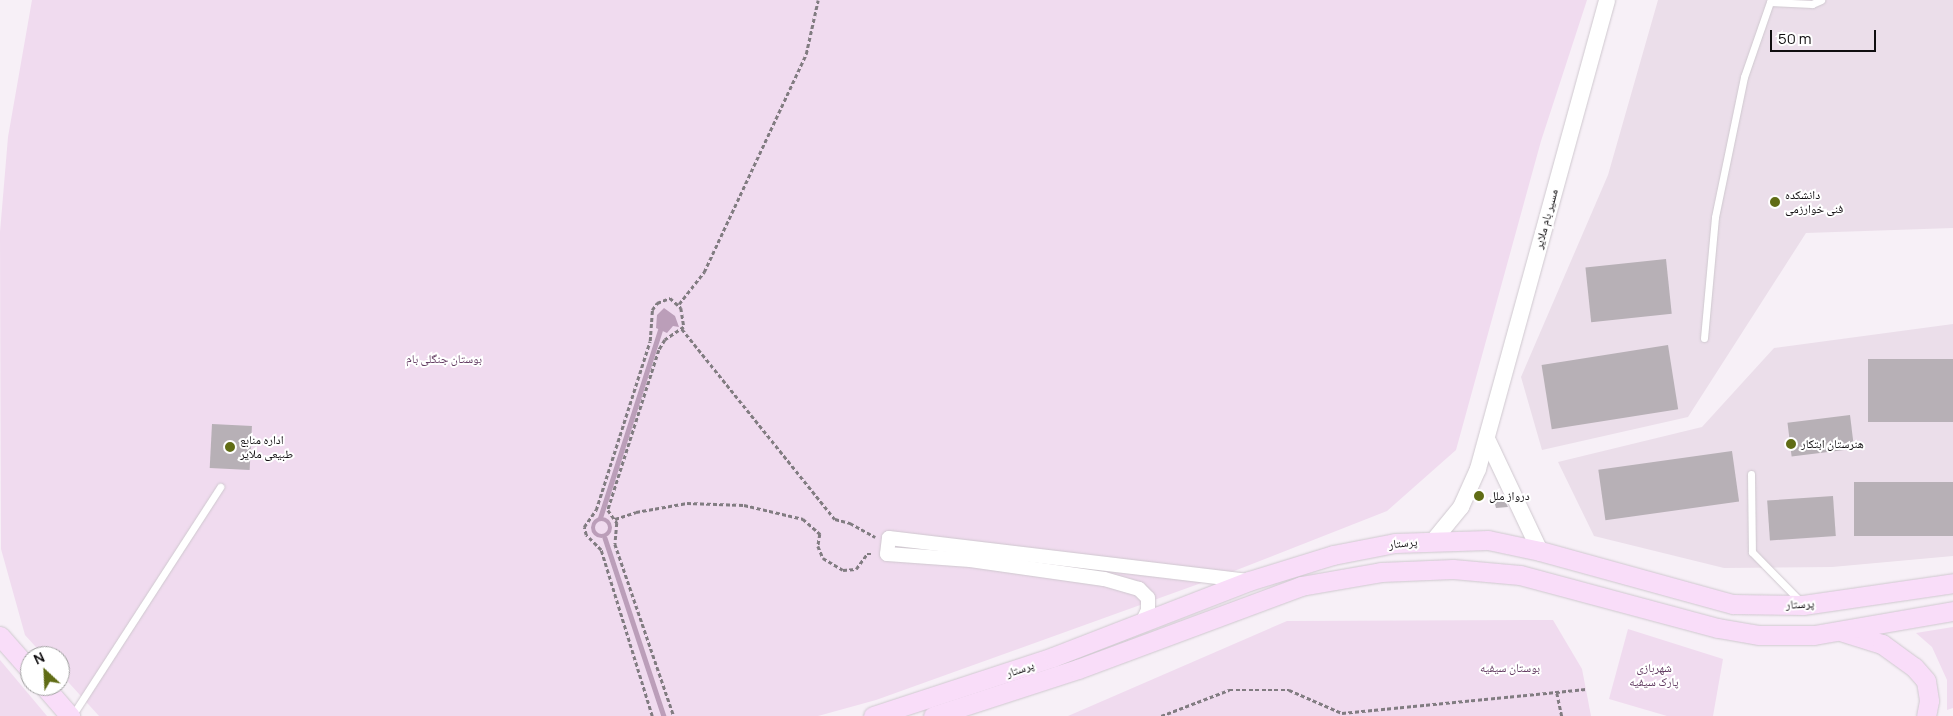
<!DOCTYPE html>
<html>
<head>
<meta charset="utf-8">
<style>
	body { margin:0 }
	#map { position:relative; width:1953px; height:716px; overflow:hidden; background:#f7f0f7; font-family:Manrope,"Noto Naskh Arabic",sans-serif }
	div>[style] { position:absolute }
	[style*='--x'] { left:calc(var(--x)*1px); top:calc(var(--y)*1px); width:calc(var(--w)*1px); rotate:calc(var(--a)*1deg) }
	.built>* { inset:0; background:#ebdeea }
	.green>* { inset:0; background:#f0dbef }
	.water>* { inset:0; background:#bb9eb9 }
	.stream>* { height:4.5px; margin:-2.25px; padding:0 2.25px; transform-origin:2.25px; border-radius:2.25px; background:#bb9eb9 }
	.stream>.ring { margin:-2.25px; padding:0; box-sizing:content-box; background:none; border:4.5px solid #bb9eb9; border-radius:50% }
	.building>* { inset:0; background:#b7b0b6; transform-origin:0 0 }
	.path>* { height:2.5px; margin-top:-1.25px; transform-origin:0; background:repeating-linear-gradient(90deg,#817c81 0 4px,transparent 0 6.5px) }
	.roads { filter:drop-shadow(0 0 1px #cfc8cf) drop-shadow(0 0 1px #cfc8cf) }
	.service>* { height:7px; margin:-3.5px; padding:0 3.5px; transform-origin:3.5px; border-radius:3.5px; background:#fff }
	.minor>* { height:14px; margin:-7px; padding:0 7px; transform-origin:7px; border-radius:7px; background:#fff }
	.tertiary>* { height:16px; margin:-8px; padding:0 8px; transform-origin:8px; border-radius:8px; background:#fff }
	.secondary>* { height:19px; margin:-9.5px; padding:0 9.5px; transform-origin:9.5px; border-radius:9.5px; background:#f9ddf9 }
	.dots>* { width:14px; height:14px; translate:-50% -50%; box-sizing:border-box; border:2px solid #fff; border-radius:50% }
	span { translate:-50% -50%; white-space:nowrap; text-align:center; line-height:1.15; -webkit-text-stroke:4px #fff; paint-order:stroke }
	.poi-label { font-size:12px; color:#100e10 }
	.left { translate:0 -50%; text-align:left }
	.street-label { font-size:12px; color:#100e10 }
	.park-label { font-size:12px; color:#643d63 }
	.north { position:absolute; left:20px; top:646px; width:50px; height:50px; box-sizing:border-box; background:#fff; border:1px solid #9f9f9f; border-radius:50%; rotate:335deg; font-size:14px; font-weight:700; line-height:20px; text-align:center; color:#100e10 }
	.north::after { content:''; display:block; margin:auto; width:18px; height:22px; background:#606c15; clip-path:polygon(50% 0,100% 100%,50% 72%,0 100%) }
	.scale { position:absolute; left:1770px; top:30px; width:106px; height:22px; box-sizing:border-box; border:2px solid #100e10; border-top:0; padding-left:6px; font-size:15px; line-height:18px; white-space:nowrap; color:#100e10; -webkit-text-stroke:4px #fff; paint-order:stroke }
</style>
</head>
<body>
<div id="map">
	<div class="built">
		<div style="clip-path:polygon(1658px 0,1953px 0,1953px 228px,1806px 233px,1688px 417px,1542px 450px,1521px 377px,1608px 175px)"></div>
		<div style="clip-path:polygon(1953px 324px,1953px 556px,1832px 567px,1724px 568px,1594px 536px,1558px 462px,1702px 427px,1774px 348px)"></div>
	</div>
	<div class="green">
		<div style="clip-path:polygon(32px 0,1587px 0,1541px 141px,1456px 450px,1387px 511px,1229px 573px,876px 700px,818px 716px,99px 716px,60px 673px,60px 656px,44px 656px,25px 635px,1px 549px,0 232px,8px 137px)"></div>
		<div style="clip-path:polygon(1553px 620px,1582px 669px,1591px 716px,1068px 716px,1287px 621px)"></div>
		<div style="clip-path:polygon(1953px 627px,1953px 708px,1947px 710px,1947px 680px,1932px 647px,1916px 633px)"></div>
		<div style="clip-path:polygon(1628px 629px,1723px 659px,1713px 716px,1667px 716px,1609px 699px)"></div>
		<div style="clip-path:polygon(0 660px,47px 716px,0 716px)"></div>
	</div>
	<div class="water">
		<div style="clip-path:polygon(664px 308px,675px 316px,679px 327px,673px 326px,667px 333px,656px 328px,657px 315px)"></div>
	</div>
	<div class="stream">
		<div style="--x:600;--y:518;--w:197;--a:-72.3"></div>
		<div class="ring" style="left:593px;top:519px;width:13.5px;height:13.5px"></div>
		<div style="--x:605;--y:538;--w:188;--a:71.7"></div>
	</div>
	<div class="building">
		<div style="left:1666px;top:259px;width:55px;height:81px;rotate:84deg"></div>
		<div style="left:1668px;top:345px;width:65px;height:128px;rotate:81deg"></div>
		<div style="left:1953px;top:359px;width:63px;height:85px;rotate:90deg"></div>
		<div style="left:1850px;top:415px;width:34px;height:63px;rotate:83deg"></div>
		<div style="left:212px;top:424px;width:40px;height:44px;rotate:3deg"></div>
		<div style="left:1732px;top:451px;width:51px;height:135px;rotate:82deg"></div>
		<div style="left:1953px;top:482px;width:54px;height:99px;rotate:90deg"></div>
		<div style="left:1833px;top:496px;width:40px;height:66px;rotate:86deg"></div>
		<div style="clip-path:polygon(1504px 499px,1508px 507px,1496px 508px,1494px 501px)"></div>
	</div>
	<div class="path">
		<div style="--x:679;--y:304;--w:41;--a:-52"></div>
		<div style="--x:704;--y:272;--w:241;--a:-64.9"></div>
		<div style="--x:806;--y:54;--w:55;--a:-77.5"></div>
		<div style="--x:682;--y:329;--w:244;--a:51.2"></div>
		<div style="--x:835;--y:519;--w:16;--a:15"></div>
		<div style="--x:850;--y:523;--w:29;--a:29"></div>
		<div style="--x:615;--y:519;--w:22;--a:-18"></div>
		<div style="--x:636;--y:512;--w:52;--a:-10"></div>
		<div style="--x:687;--y:503;--w:57;--a:2"></div>
		<div style="--x:744;--y:505;--w:61;--a:13.3"></div>
		<div style="--x:803;--y:519;--w:23;--a:41"></div>
		<div style="--x:820;--y:534;--w:12;--a:99"></div>
		<div style="--x:818;--y:546;--w:13;--a:67"></div>
		<div style="--x:823;--y:558;--w:23;--a:31"></div>
		<div style="--x:843;--y:570;--w:13;--a:-4"></div>
		<div style="--x:856;--y:569;--w:19;--a:-54"></div>
		<div style="--x:867;--y:554;--w:6;--a:0"></div>
		<div style="--x:1557;--y:693;--w:24;--a:78"></div>
		<div style="--x:652;--y:716;--w:174;--a:-107.1"></div>
		<div style="--x:601;--y:550;--w:21;--a:-135"></div>
		<div style="--x:586;--y:535;--w:8;--a:-104"></div>
		<div style="--x:584;--y:527;--w:21;--a:-55"></div>
		<div style="--x:596;--y:510;--w:177;--a:-72.3"></div>
		<div style="--x:650;--y:341;--w:31;--a:-86"></div>
		<div style="--x:652;--y:310;--w:9;--a:-54"></div>
		<div style="--x:657;--y:303;--w:14;--a:-21"></div>
		<div style="--x:670;--y:298;--w:15;--a:42"></div>
		<div style="--x:681;--y:308;--w:19;--a:81"></div>
		<div style="--x:684;--y:327;--w:23;--a:146"></div>
		<div style="--x:665;--y:340;--w:12;--a:121"></div>
		<div style="--x:659;--y:350;--w:168;--a:107.7"></div>
		<div style="--x:608;--y:510;--w:16;--a:55"></div>
		<div style="--x:617;--y:523;--w:21;--a:95"></div>
		<div style="--x:615;--y:544;--w:182;--a:71.1"></div>
		<div style="--x:1161;--y:716;--w:73;--a:-20.9"></div>
		<div style="--x:1229;--y:690;--w:60;--a:0"></div>
		<div style="--x:1289;--y:690;--w:58;--a:23.5"></div>
		<div style="--x:1342;--y:713;--w:245;--a:-5.6"></div>
	</div>
	<div class="roads">
		<div class="service">
			<div style="--x:1704;--y:338;--w:121;--a:-84.8"></div>
			<div style="--x:1715;--y:217;--w:143;--a:-78.3"></div>
			<div style="--x:1744;--y:77;--w:79;--a:-70.9"></div>
			<div style="--x:1770;--y:2;--w:42;--a:2.7"></div>
			<div style="--x:1812;--y:4;--w:10;--a:-24"></div>
			<div style="--x:1751;--y:474;--w:78;--a:89.3"></div>
			<div style="--x:1752;--y:552;--w:69;--a:45.6"></div>
			<div style="--x:72;--y:716;--w:273;--a:-57.1"></div>
		</div>
		<div class="minor">
			<div style="--x:1142;--y:623;--w:14;--a:-65"></div>
			<div style="--x:1148;--y:610;--w:12;--a:-90"></div>
			<div style="--x:1148;--y:598;--w:13;--a:-135"></div>
			<div style="--x:1139;--y:589;--w:36;--a:-164"></div>
			<div style="--x:1104;--y:579;--w:135;--a:-171.9"></div>
			<div style="--x:970;--y:560;--w:83;--a:-175.9"></div>
			<div style="--x:887;--y:554;--w:16;--a:-83"></div>
			<div style="--x:889;--y:538;--w:362;--a:6.8"></div>
		</div>
		<div class="tertiary">
			<div style="--x:1487;--y:439;--w:124;--a:64.7"></div>
			<div style="--x:1434;--y:540;--w:43;--a:-50.7"></div>
			<div style="--x:1461;--y:507;--w:42;--a:-65.9"></div>
			<div style="--x:1478;--y:469;--w:486;--a:-74.6"></div>
		</div>
		<div class="secondary">
			<div style="--x:1843;--y:632;--w:41;--a:17.1"></div>
			<div style="--x:1882;--y:644;--w:39;--a:36"></div>
			<div style="--x:1914;--y:667;--w:18;--a:49"></div>
			<div style="--x:1926;--y:681;--w:20;--a:81"></div>
			<div style="--x:1929;--y:701;--w:15;--a:101"></div>
			<div style="--x:0;--y:636;--w:45;--a:48.6"></div>
			<div style="--x:44;--y:686;--w:40;--a:49"></div>
			<div style="--x:873;--y:716;--w:189;--a:-18.1"></div>
			<div style="--x:1053;--y:657;--w:210;--a:-21.2"></div>
			<div style="--x:1249;--y:581;--w:88;--a:-17.2"></div>
			<div style="--x:1333;--y:555;--w:63;--a:-11"></div>
			<div style="--x:1395;--y:543;--w:93;--a:-1.8"></div>
			<div style="--x:1488;--y:540;--w:53;--a:11.9"></div>
			<div style="--x:1540;--y:551;--w:200;--a:15.4"></div>
			<div style="--x:1733;--y:604;--w:70;--a:0.8"></div>
			<div style="--x:1803;--y:605;--w:152;--a:-8.3"></div>
			<div style="--x:933;--y:716;--w:152;--a:-18"></div>
			<div style="--x:1078;--y:669;--w:238;--a:-20.4"></div>
			<div style="--x:1301;--y:586;--w:81;--a:-9.9"></div>
			<div style="--x:1381;--y:572;--w:72;--a:-2.4"></div>
			<div style="--x:1453;--y:569;--w:67;--a:5.1"></div>
			<div style="--x:1520;--y:575;--w:205;--a:15"></div>
			<div style="--x:1718;--y:628;--w:42;--a:9.7"></div>
			<div style="--x:1759;--y:635;--w:55;--a:0"></div>
			<div style="--x:1814;--y:635;--w:141;--a:-9.8"></div>
		</div>
	</div>
	<div class="dots">
		<div style="left:1775px;top:202px;background:#606c15"></div>
		<div style="left:1791px;top:444px;background:#606c15"></div>
		<div style="left:230px;top:447px;background:#606c15"></div>
		<div style="left:1479px;top:496px;background:#606c15"></div>
	</div>
	<div class="poi-label">
		<span class="left" style="left:1785px;top:202px">دانشکده<br>فنی خوارزمی</span>
		<span class="left" style="left:240px;top:447px">اداره منابع<br>طبیعی ملایر</span>
		<span class="left" style="left:1801px;top:444px">هنرستان ابتکار</span>
		<span class="left" style="left:1489px;top:496px">درواز ملل</span>
	</div>
	<div class="street-label">
		<span style="left:1546px;top:219px;rotate:-75deg">مسیر بام ملایر</span>
		<span style="left:1403px;top:543px;rotate:-6deg">پرستار</span>
		<span style="left:1800px;top:604px;rotate:-3deg">پرستار</span>
		<span style="left:1020px;top:669px;rotate:-19deg">پرستار</span>
	</div>
	<div class="park-label">
		<span style="left:444px;top:359px">بوستان جنگلی بام</span>
		<span style="left:1510px;top:668px">بوستان سیفیه</span>
		<span style="left:1654px;top:675px">شهربازی<br>پارک سیفیه</span>
	</div>
	<div class="north">N</div>
	<div class="scale">50 m</div>
</div>
</body>
</html>
